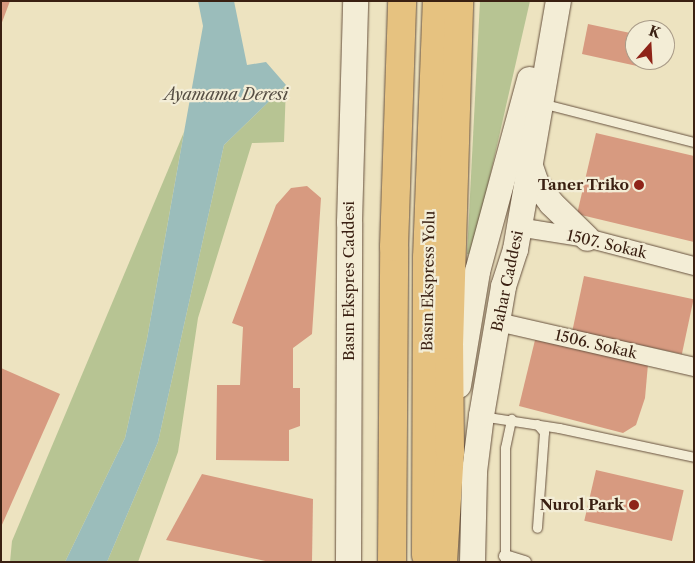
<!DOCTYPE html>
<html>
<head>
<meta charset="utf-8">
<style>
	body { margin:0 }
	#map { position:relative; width:695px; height:563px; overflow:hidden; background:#ede3c0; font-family:"Libre Caslon Text",serif }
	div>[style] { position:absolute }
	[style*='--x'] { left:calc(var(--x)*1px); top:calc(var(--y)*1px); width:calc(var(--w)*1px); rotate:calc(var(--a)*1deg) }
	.green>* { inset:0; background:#b7c493 }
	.water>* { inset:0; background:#9bbdbb }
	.building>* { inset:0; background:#d79a80; transform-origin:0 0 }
	.roads { filter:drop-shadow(0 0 1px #67513e) drop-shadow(0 0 1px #67513e) }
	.service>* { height:9px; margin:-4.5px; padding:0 4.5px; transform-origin:4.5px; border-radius:4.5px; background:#f3edd6 }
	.pedestrian>* { height:12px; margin:-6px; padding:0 6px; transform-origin:6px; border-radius:6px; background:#f3edd6 }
	.minor>* { height:18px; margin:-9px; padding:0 9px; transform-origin:9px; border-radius:9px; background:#f3edd6 }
	.secondary>* { height:25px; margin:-12.5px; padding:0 12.5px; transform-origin:12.5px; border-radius:12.5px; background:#f3edd6 }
	.motorway>* { height:28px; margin:-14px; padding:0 14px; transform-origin:14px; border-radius:14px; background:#e6c280 }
	.dots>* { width:14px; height:14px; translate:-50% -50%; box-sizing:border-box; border:2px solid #f3edd6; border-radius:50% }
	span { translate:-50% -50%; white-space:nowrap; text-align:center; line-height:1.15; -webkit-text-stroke:4.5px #f3edd6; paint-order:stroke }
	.poi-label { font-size:15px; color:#3a2012; font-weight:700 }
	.right { translate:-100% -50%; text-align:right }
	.street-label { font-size:15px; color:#3a2012 }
	.water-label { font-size:16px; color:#574f45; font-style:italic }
	.frame { position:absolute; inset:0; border:2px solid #3a2012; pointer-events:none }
	.north { position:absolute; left:625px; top:20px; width:50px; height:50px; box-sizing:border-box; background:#f3edd6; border:1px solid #a99b88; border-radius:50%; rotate:19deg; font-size:14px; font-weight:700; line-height:20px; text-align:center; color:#3a2012 }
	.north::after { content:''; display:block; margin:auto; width:18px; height:22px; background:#8f2418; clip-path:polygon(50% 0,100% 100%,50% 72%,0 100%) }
</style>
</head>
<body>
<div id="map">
	<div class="green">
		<div style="clip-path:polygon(480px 1px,530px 1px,472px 255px,467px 254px)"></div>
		<div style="clip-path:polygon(286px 85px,284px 142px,252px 143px,198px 318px,178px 452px,138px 562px,107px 562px,158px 442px,224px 145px)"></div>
		<div style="clip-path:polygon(184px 132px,147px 339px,125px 438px,65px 562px,10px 562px,12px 541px)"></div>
	</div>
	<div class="water">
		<div style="clip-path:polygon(198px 1px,234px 1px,247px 65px,266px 62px,286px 85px,224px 145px,158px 442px,107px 562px,65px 562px,125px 438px,147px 339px,203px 26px)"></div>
	</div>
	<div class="building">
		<div style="clip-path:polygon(1px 1px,10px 1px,1px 25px)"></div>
		<div style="clip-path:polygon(588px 24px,635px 34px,637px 66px,582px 54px)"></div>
		<div style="clip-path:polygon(596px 133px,694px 156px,694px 242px,577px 214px)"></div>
		<div style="clip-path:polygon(307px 186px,321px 198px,312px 334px,293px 348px,293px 388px,300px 388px,300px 426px,289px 430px,289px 461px,216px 460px,217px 385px,240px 385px,243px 327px,232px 323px,276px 205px,291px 188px)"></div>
		<div style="left:584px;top:276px;width:112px;height:56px;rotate:12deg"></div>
		<div style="clip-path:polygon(535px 340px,648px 364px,645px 398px,636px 425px,623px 433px,519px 406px)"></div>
		<div style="clip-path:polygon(1px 368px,60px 394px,1px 527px)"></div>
		<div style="left:596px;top:470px;width:90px;height:52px;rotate:13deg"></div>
		<div style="clip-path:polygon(202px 474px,313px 499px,312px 562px,270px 562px,166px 540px)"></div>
	</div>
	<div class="roads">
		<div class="service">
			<div style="--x:541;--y:103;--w:158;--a:14.3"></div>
			<div style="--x:481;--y:416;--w:79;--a:8.7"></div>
			<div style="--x:559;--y:428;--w:138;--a:12.1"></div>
			<div style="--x:537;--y:424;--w:11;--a:49"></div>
			<div style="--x:544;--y:432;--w:96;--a:94.2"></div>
			<div style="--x:505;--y:562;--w:114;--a:-90"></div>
			<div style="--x:505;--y:448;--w:30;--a:-78"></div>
		</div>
		<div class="pedestrian">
			<div style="--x:505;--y:556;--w:21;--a:17"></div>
		</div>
		<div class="minor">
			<div style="--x:518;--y:227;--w:70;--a:9.1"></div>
			<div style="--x:587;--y:238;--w:111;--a:14.7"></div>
			<div style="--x:498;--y:322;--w:201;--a:12.9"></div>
		</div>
		<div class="secondary">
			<div style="--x:529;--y:163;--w:21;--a:71"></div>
			<div style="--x:536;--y:183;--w:25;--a:53"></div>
			<div style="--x:551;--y:203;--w:50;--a:44.2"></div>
			<div style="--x:458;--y:385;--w:116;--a:-80.5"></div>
			<div style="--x:477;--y:271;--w:199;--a:-74.8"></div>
			<div style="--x:348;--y:562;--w:340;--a:-89.8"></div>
			<div style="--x:349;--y:222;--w:221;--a:-88.4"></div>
			<div style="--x:472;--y:562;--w:91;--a:-88.7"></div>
			<div style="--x:474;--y:471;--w:56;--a:-82.9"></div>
			<div style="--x:481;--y:415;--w:131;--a:-80.3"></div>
			<div style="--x:503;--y:286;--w:39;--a:-72"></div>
			<div style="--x:515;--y:249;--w:252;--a:-80.2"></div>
		</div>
		<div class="motorway">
			<div style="--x:426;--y:555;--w:297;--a:-89.8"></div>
			<div style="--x:427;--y:258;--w:257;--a:-87.8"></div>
			<div style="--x:392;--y:562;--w:315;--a:-89.6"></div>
			<div style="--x:394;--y:247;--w:246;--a:-88.1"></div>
			<div style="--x:443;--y:562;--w:110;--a:-86.4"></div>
			<div style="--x:450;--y:452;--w:107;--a:-90.5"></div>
			<div style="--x:449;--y:345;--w:344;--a:-88.3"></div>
		</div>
	</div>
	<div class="dots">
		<div style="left:639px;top:185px;background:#8f2418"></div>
		<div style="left:634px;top:505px;background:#8f2418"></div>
	</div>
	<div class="poi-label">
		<span class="right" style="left:629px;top:185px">Taner Triko</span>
		<span class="right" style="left:624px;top:505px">Nurol Park</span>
	</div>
	<div class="street-label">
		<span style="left:607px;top:244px;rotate:13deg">1507. Sokak</span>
		<span style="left:349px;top:281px;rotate:-90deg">Basın Ekspres Caddesi</span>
		<span style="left:428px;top:281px;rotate:-89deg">Basın Ekspress Yolu</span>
		<span style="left:507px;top:281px;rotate:-78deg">Bahar Caddesi</span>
		<span style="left:596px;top:344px;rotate:13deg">1506. Sokak</span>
	</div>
	<div class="water-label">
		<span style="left:226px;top:94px">Ayamama Deresi</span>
	</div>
	<div class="frame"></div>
	<div class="north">K</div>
</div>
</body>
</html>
